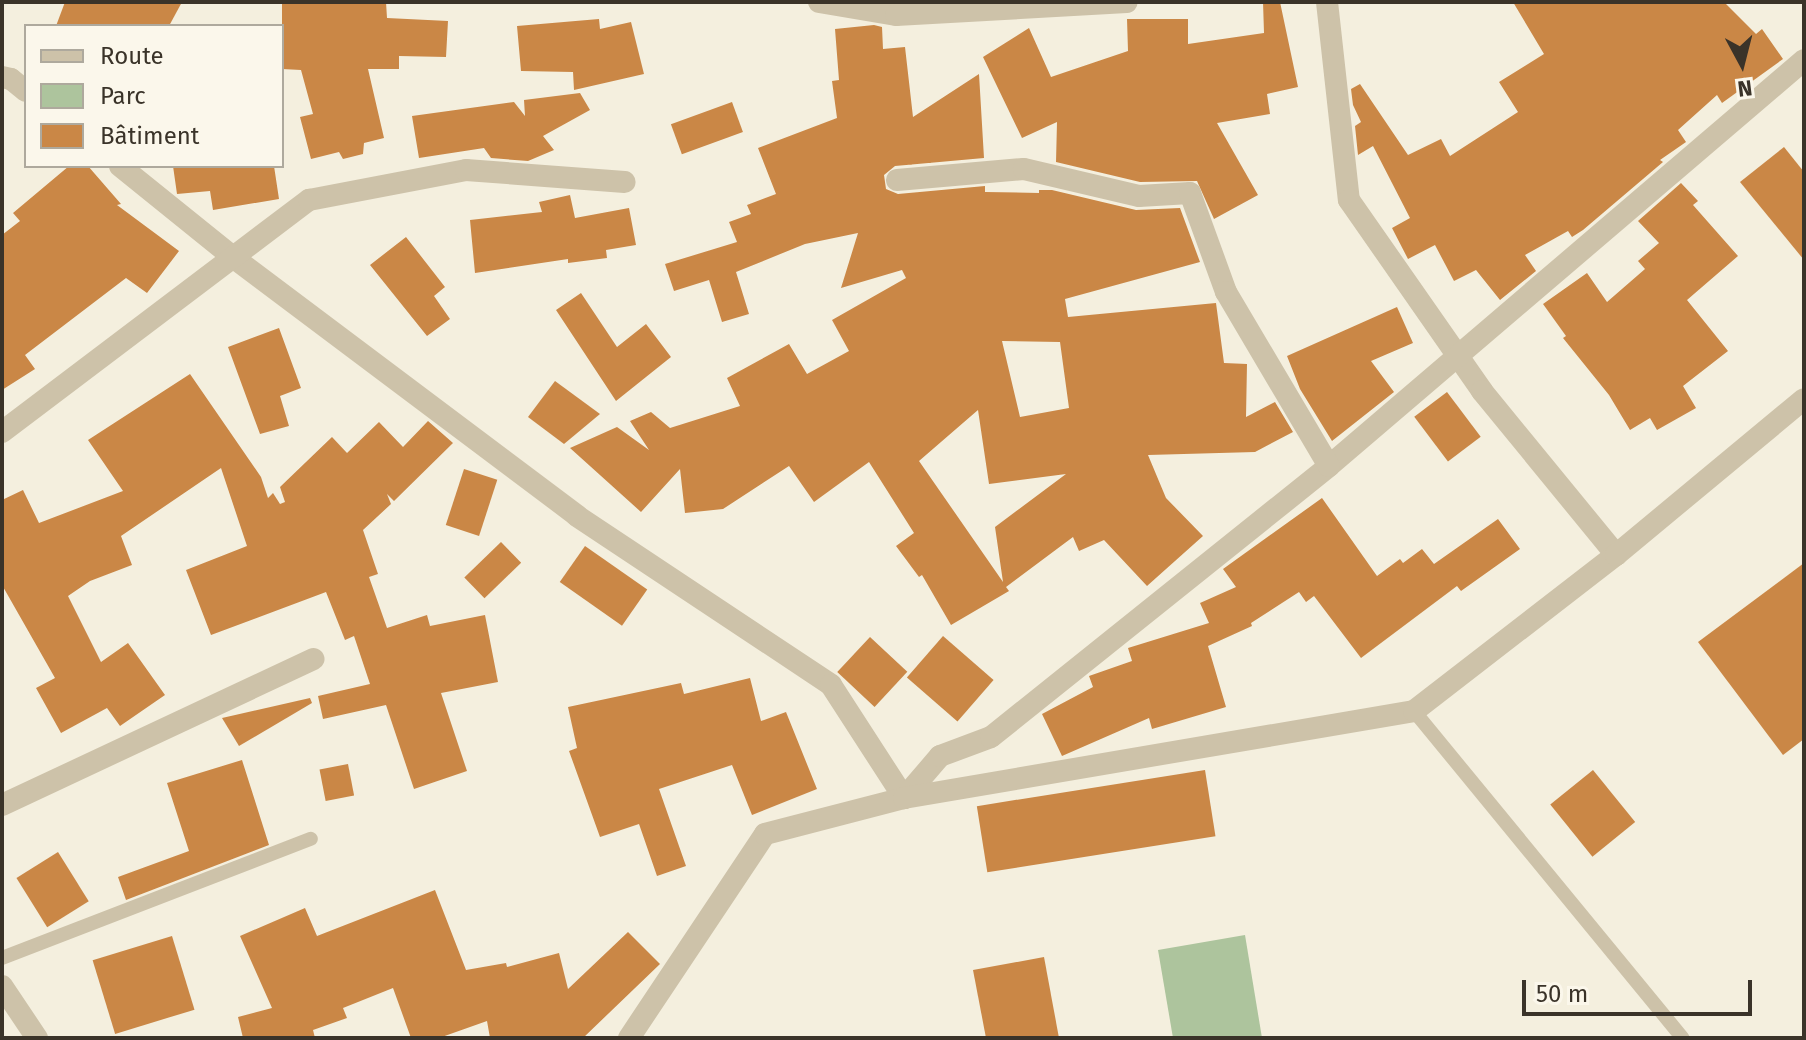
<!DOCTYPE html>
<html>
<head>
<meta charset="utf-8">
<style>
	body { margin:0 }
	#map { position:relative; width:1806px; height:1040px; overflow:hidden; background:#f4efde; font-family:"Fira Sans",sans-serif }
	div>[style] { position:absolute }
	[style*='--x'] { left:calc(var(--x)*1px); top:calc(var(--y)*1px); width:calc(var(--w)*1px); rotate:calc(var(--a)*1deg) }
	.green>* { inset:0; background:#adc49d }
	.building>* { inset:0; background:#ca8746; transform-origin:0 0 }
	.service>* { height:14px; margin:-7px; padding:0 7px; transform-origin:7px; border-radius:7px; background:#cdc2a9 }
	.minor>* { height:22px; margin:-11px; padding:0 11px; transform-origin:11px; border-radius:11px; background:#cdc2a9 }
	.tertiary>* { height:22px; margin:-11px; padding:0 11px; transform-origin:11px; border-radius:11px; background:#cdc2a9 }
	span { translate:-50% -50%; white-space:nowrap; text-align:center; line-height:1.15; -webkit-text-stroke:8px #fbf7eb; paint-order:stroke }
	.frame { position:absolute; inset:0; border:4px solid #3a3329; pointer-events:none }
	.legend { position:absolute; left:24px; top:24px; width:260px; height:144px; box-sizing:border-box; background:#fbf7eb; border:2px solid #aea99d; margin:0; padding:10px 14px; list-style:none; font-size:24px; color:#3a3329 }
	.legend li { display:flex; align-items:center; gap:16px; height:40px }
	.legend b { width:40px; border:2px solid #aea99d }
	.north { position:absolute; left:1702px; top:24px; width:80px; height:80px; -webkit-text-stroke:6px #fbf7eb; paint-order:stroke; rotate:173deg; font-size:22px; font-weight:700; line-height:32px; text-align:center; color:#3a3329 }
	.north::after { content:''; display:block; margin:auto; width:28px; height:36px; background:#3a3329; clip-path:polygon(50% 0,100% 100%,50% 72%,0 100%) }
	.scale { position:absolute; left:1522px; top:980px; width:230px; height:36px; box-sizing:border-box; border:4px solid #3a3329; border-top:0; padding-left:10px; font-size:24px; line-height:28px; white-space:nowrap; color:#3a3329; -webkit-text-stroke:6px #fbf7eb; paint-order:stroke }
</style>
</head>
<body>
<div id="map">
	<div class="green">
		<div style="clip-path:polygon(1245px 935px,1262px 1038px,1173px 1038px,1158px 950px)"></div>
	</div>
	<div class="building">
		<div style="clip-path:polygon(65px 2px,182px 2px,169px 26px,56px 26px)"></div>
		<div style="clip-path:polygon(282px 2px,386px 2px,387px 18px,448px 21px,446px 57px,399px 56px,399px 69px,368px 69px,384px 138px,364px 143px,363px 154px,343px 159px,339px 152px,311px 159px,300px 117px,313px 114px,301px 70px,282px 69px)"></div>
		<div style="clip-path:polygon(1263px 2px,1280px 2px,1298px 87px,1267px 94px,1270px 114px,1217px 123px,1258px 195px,1214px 219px,1197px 181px,1140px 182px,1056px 162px,1057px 122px,1022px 138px,983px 57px,1029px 28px,1051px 77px,1128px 51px,1127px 19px,1188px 19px,1188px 44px,1264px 33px)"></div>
		<div style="clip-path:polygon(1513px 2px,1724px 2px,1756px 34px,1762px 29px,1783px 59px,1722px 103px,1717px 95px,1678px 130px,1686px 142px,1660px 160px,1663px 162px,1583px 230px,1572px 237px,1568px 231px,1525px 255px,1536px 271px,1500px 300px,1476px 270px,1454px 281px,1435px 245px,1408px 259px,1392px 228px,1410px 218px,1373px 146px,1358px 155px,1355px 126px,1361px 122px,1353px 105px,1351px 89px,1360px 84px,1408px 155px,1441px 139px,1450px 156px,1518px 112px,1499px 82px,1544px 54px)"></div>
		<div style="clip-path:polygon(599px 19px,600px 29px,631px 22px,644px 74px,574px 90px,573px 72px,521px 71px,517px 26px)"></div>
		<div style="clip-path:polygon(evenodd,874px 25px,882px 27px,883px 49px,905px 47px,913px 117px,979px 74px,984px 158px,895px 166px,884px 175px,886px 189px,898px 194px,985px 186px,985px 192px,1039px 193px,1039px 190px,1052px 190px,1136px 210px,1180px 208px,1200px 262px,1065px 299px,1068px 317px,1216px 303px,1224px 363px,1247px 364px,1246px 417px,1275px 402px,1293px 432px,1255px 452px,1148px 455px,1166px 498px,1203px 536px,1147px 586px,1104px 540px,1079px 551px,1073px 537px,1006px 587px,1009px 591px,951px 625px,922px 575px,919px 577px,896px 546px,914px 533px,869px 462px,814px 502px,789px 466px,723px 509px,685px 513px,680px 469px,641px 512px,570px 448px,617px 427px,649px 450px,630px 421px,651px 412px,670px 428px,740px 406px,727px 378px,789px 344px,807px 374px,849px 351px,832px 320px,906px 278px,902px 270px,841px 288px,858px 233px,805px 244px,736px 272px,749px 314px,722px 322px,709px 280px,674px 291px,665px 264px,737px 242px,729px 222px,751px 214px,747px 205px,776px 194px,758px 148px,837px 118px,832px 81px,839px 80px,835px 29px,874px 25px,1002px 341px,1060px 342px,1069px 408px,1020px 417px,1002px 341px,874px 25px,978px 410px,989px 484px,1066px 474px,995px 527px,1003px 582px,919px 461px,978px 410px)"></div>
		<div style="clip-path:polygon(580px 93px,590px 110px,543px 136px,554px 150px,528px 161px,491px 158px,484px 148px,419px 158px,412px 116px,514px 102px,525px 116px,524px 100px)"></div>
		<div style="left:732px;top:102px;width:32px;height:65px;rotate:70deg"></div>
		<div style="clip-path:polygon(1784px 147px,1804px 172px,1804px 260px,1740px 182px)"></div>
		<div style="clip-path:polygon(69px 166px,88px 166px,121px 204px,117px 205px,179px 251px,147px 293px,126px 278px,25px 355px,35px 369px,2px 390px,2px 235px,20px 221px,13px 213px)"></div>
		<div style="clip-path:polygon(173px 166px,274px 166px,279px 199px,213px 210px,210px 191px,177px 194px)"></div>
		<div style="clip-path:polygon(1681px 183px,1698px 201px,1693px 205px,1738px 256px,1687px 300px,1728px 351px,1683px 386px,1696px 408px,1657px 430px,1650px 418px,1630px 430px,1609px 395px,1563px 338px,1566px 336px,1543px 304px,1587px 273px,1607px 302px,1645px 269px,1638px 261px,1659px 243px,1638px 221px)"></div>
		<div style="clip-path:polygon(570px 195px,575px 218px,629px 208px,636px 245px,606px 250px,607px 258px,568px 263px,568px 259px,475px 273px,470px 220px,542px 212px,539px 202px)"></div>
		<div style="clip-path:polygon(406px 237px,445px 287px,434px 296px,450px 319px,427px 336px,370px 265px)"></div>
		<div style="clip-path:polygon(581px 293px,617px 347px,646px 324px,671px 357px,616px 401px,556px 310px)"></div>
		<div style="clip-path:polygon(1397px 307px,1413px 343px,1371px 361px,1394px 392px,1332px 441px,1300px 389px,1287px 356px)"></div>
		<div style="clip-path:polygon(279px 328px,301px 388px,280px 396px,289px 426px,260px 434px,228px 347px)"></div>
		<div style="clip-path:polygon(190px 374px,261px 477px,268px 498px,273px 493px,280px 504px,285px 502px,280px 487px,332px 437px,347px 453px,379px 422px,403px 447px,428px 421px,453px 443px,394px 501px,387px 494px,391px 504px,363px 530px,378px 574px,369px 577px,387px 628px,427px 615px,430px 626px,485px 615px,498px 682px,441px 693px,467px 771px,414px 789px,386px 705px,323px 719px,318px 696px,370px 684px,354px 636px,345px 640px,326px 592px,211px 635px,186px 570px,247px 546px,221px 468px,121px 536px,132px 565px,90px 581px,68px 596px,101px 662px,128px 643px,165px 695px,120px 726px,107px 708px,61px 733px,36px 688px,55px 678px,2px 585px,2px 500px,23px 490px,39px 523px,123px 491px,88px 440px)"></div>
		<div style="clip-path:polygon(555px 381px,600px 414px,564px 444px,528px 417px)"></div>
		<div style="left:1447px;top:392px;width:56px;height:41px;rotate:53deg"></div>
		<div style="left:464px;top:469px;width:35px;height:59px;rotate:18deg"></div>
		<div style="clip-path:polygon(1322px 498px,1377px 576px,1400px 559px,1403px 563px,1422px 549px,1434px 564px,1498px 519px,1520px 549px,1461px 591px,1457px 586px,1361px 658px,1314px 596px,1306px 602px,1299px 592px,1251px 623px,1252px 626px,1208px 646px,1226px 707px,1152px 729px,1149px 718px,1062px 756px,1042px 714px,1093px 687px,1089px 676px,1132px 661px,1128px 648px,1209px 623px,1200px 603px,1236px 587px,1223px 569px)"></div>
		<div style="left:501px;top:542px;width:29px;height:51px;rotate:46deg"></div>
		<div style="left:585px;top:546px;width:76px;height:44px;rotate:35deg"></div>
		<div style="clip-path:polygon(1804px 563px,1804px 739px,1783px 755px,1698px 642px)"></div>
		<div style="left:943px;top:636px;width:67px;height:55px;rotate:41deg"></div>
		<div style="left:870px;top:637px;width:51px;height:48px;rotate:43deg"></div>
		<div style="clip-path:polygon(750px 678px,761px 721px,786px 712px,817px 789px,752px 815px,732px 765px,659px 789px,686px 866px,657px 876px,639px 824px,600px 837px,569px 751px,577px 748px,568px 707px,681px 683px,684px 694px)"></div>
		<div style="clip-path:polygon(310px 698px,312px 703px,239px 746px,222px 718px)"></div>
		<div style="clip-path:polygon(242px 760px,269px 845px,126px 900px,118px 877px,189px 851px,167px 783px)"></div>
		<div style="left:348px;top:764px;width:32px;height:29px;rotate:79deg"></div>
		<div style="left:1205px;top:770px;width:67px;height:231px;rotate:81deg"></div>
		<div style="left:1593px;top:770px;width:67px;height:55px;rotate:51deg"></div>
		<div style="left:58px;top:852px;width:58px;height:49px;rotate:58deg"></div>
		<div style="clip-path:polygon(435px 890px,466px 970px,506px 963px,507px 967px,559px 953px,568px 989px,628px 932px,660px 964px,583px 1038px,490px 1038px,487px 1021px,439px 1038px,411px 1038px,393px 988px,343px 1008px,347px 1018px,313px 1030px,315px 1038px,243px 1038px,238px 1017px,272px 1008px,240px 936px,305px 908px,317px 936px)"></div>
		<div style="left:172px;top:936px;width:77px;height:83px;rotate:73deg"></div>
		<div style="clip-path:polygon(1044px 957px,1059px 1038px,986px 1038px,973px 970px)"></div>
	</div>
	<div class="service">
		<div style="--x:1414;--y:711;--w:423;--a:50.6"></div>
		<div style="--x:2;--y:958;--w:331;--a:-21.1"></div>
	</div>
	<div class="minor">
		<div style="--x:819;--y:2;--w:78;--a:9.6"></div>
		<div style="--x:896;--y:15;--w:231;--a:-3.2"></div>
		<div style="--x:1327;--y:2;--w:199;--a:83.7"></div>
		<div style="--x:1349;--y:200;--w:233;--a:55.1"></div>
		<div style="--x:1482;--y:391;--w:212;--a:50.7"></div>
		<div style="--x:2;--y:77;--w:9;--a:13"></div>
		<div style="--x:11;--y:79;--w:19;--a:39"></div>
		<div style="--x:120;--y:166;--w:146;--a:38.9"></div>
		<div style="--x:234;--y:258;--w:429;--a:36.9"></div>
		<div style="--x:577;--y:516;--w:305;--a:33.6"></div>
		<div style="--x:831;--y:685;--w:135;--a:57.1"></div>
		<div style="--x:904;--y:798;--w:55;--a:-49.4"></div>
		<div style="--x:940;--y:756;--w:54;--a:-20.4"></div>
		<div style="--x:991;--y:737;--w:433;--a:-38.7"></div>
		<div style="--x:1329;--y:466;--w:625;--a:-40.52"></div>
		<div style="--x:897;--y:180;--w:127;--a:-5"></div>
		<div style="--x:1024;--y:169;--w:118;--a:13.2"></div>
		<div style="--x:1139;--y:196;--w:51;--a:-3.4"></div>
		<div style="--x:1190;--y:193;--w:105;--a:70"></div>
		<div style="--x:1226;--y:292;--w:202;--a:59.4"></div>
		<div style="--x:2;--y:432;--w:385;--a:-37.1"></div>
		<div style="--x:309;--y:200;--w:160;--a:-10.8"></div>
		<div style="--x:466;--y:170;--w:159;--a:4.3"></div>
		<div style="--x:2;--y:805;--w:344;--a:-25.1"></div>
		<div style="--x:629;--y:1038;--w:245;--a:-56.3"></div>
		<div style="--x:765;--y:834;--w:144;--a:-14.5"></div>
		<div style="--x:904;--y:798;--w:517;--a:-9.68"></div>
		<div style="--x:1414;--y:711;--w:255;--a:-37.7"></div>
		<div style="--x:1616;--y:555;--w:244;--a:-39.7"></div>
	</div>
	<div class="tertiary">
		<div style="--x:2;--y:986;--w:63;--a:56.1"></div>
	</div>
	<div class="frame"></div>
	<ul class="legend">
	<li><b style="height:10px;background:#cdc2a9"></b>Route</li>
	<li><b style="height:22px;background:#adc49d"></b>Parc</li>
	<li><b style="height:22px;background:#ca8746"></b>Bâtiment</li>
	</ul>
	<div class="north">N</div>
	<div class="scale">50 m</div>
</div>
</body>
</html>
